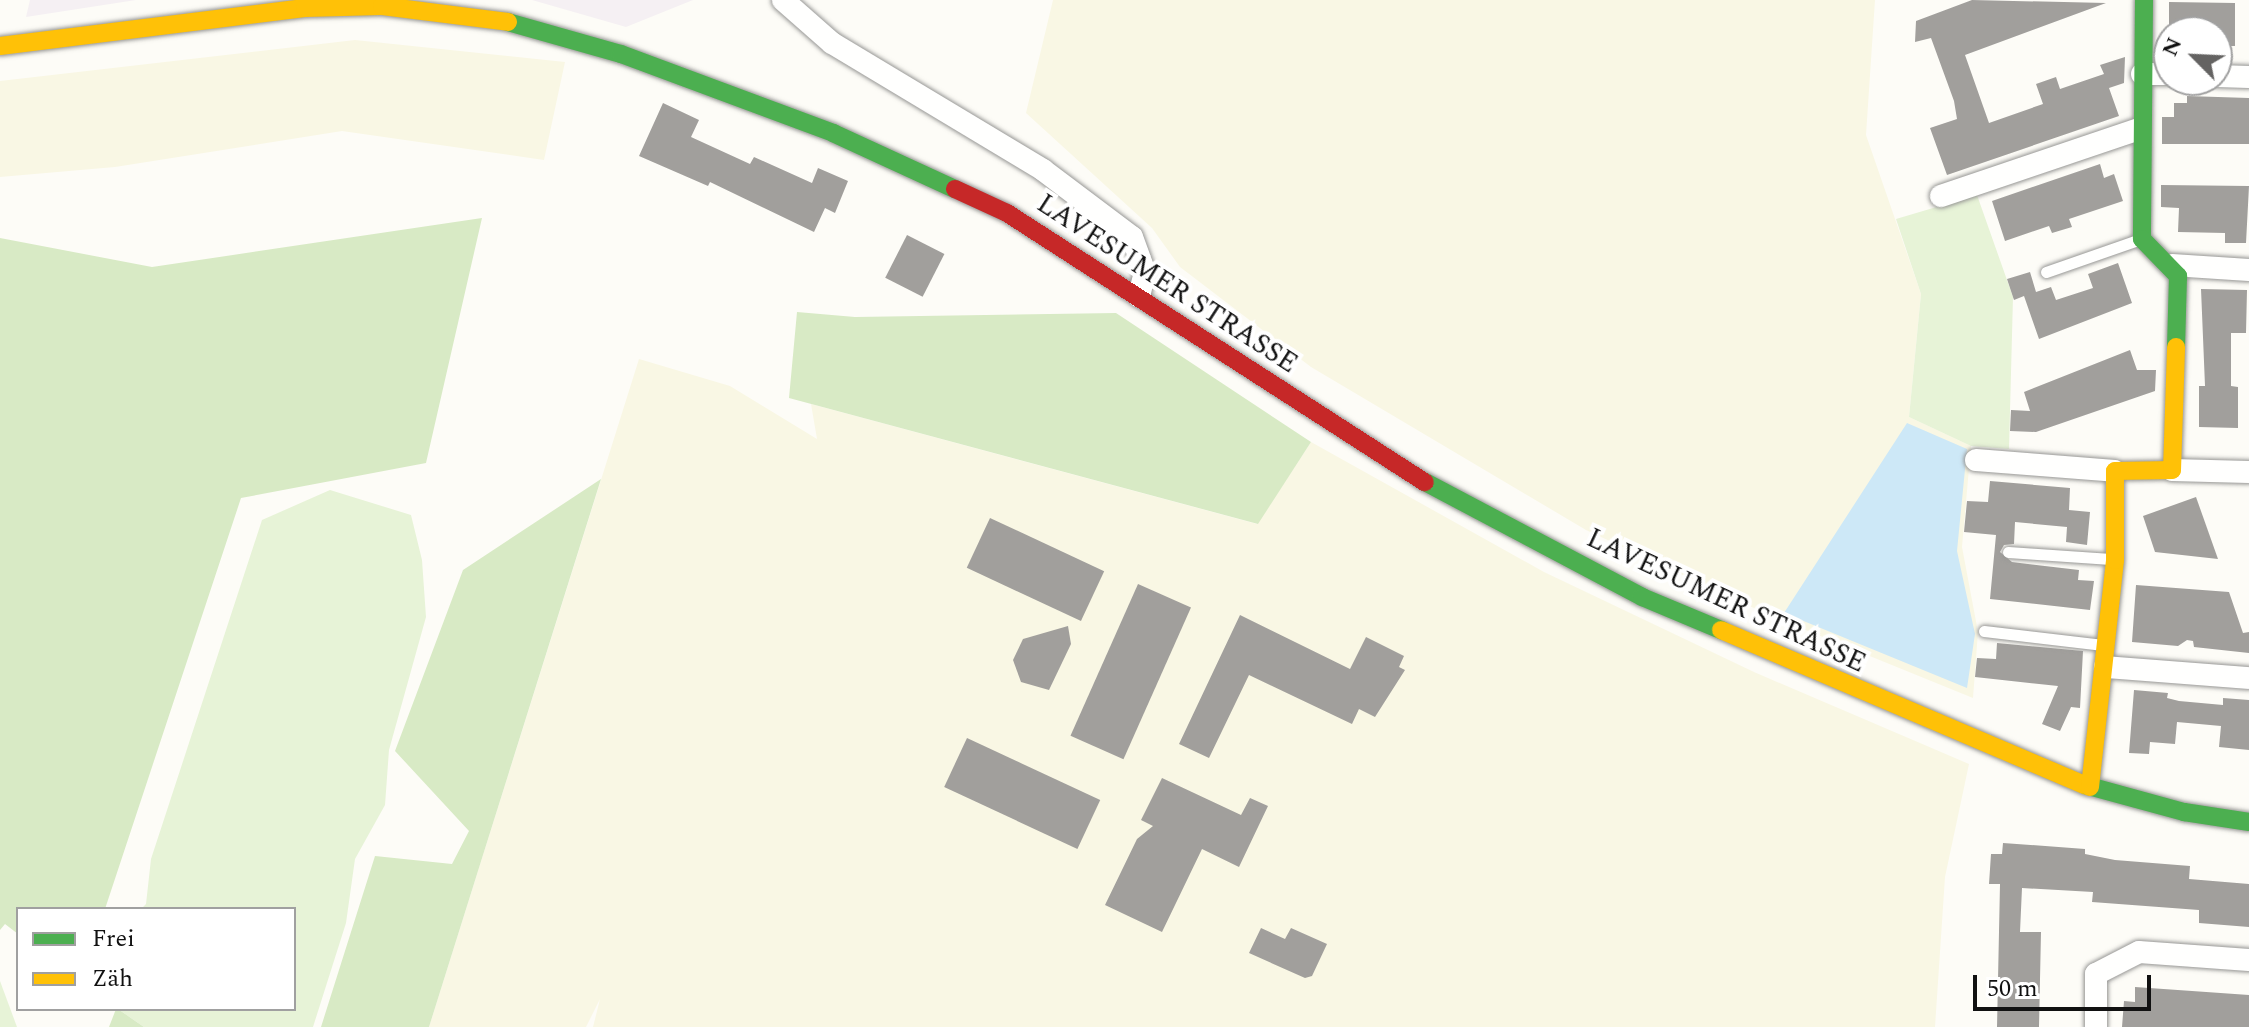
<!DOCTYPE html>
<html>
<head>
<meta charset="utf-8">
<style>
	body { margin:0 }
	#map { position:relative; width:2249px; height:1027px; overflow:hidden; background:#fdfcf7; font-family:Spectral,serif }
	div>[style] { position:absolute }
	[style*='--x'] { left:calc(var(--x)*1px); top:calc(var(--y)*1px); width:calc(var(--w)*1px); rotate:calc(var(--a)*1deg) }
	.industrial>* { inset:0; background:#f5f0f3 }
	.farmland>* { inset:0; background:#f9f7e4 }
	.green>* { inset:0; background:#e7f3d7 }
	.forest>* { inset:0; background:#d8eac5 }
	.water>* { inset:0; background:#cde8f7 }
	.building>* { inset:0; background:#a19f9c; transform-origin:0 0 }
	.roads { filter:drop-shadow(0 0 2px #979795) drop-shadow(0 0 2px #979795) }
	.lane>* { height:11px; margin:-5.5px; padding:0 5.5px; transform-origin:5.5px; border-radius:5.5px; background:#fffffe }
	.street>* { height:22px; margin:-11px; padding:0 11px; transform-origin:11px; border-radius:11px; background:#fffffe }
	.fast>* { height:18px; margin:-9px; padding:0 9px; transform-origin:9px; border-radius:9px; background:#4caf50 }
	.slow>* { height:18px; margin:-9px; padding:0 9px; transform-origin:9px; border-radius:9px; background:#ffc107 }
	.jam>* { height:18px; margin:-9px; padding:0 9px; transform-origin:9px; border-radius:9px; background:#c62828 }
	span { translate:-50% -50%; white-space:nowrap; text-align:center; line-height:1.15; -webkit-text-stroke:8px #fff; paint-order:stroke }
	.street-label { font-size:28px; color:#111 }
	.legend { position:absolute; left:16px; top:907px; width:280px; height:104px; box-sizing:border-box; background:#fff; border:2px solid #a0a0a0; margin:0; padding:10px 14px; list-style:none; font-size:24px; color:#111 }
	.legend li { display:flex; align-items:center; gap:16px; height:40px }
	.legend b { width:40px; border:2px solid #a0a0a0 }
	.north { position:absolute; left:2153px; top:16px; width:80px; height:80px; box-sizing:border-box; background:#fff; border:2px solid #a0a0a0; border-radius:50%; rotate:294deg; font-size:22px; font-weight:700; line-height:32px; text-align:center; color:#111 }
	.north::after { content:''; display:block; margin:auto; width:28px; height:36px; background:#646362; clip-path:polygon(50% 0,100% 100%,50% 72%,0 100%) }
	.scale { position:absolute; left:1973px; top:975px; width:178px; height:36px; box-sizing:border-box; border:4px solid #111; border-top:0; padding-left:10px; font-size:24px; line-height:28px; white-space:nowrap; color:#111; -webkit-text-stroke:6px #fff; paint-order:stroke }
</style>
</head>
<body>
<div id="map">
	<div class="industrial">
		<div style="clip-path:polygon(30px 0,136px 0,26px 17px)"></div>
		<div style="clip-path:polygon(532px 0,693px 0,626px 27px)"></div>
	</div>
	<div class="farmland">
		<div style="clip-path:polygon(1053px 0,1875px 0,1866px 135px,1921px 294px,1909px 417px,1971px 446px,1962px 547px,1978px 632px,1973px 698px,1771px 616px,1586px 530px,1311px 367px,1180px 267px,1152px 228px,1026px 113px)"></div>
		<div style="clip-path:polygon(355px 40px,565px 62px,544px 160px,342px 131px,115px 167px,0 177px,0 81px)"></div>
		<div style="clip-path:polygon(639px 359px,730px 386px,817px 439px,811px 404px,1257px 524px,1311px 442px,1544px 572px,1754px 672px,1969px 764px,1945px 877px,1935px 1027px,593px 1027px,600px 999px,586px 1027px,429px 1027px)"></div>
	</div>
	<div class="green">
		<div style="clip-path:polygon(1977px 195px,2013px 297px,2009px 449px,1971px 446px,1909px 417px,1921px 294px,1896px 219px)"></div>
		<div style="clip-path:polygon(330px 490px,411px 515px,422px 560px,426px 617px,389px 750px,385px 805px,355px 859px,346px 923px,313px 1027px,144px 1027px,118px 1009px,294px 1009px,294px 909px,141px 909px,146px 904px,151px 859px,262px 520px)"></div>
		<div style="clip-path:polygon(0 981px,17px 1027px,0 1027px)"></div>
	</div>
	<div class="forest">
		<div style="clip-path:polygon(482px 218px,426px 463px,241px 498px,105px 909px,18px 909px,18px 934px,5px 924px,0 930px,0 238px,152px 267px)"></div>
		<div style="clip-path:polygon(797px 312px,855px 317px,1116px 313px,1311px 442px,1258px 524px,789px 398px)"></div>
		<div style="clip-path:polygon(601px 479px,429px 1027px,321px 1027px,375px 856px,452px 864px,469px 831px,395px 751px,463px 570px)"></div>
		<div style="clip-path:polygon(116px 1009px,118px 1009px,144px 1027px,109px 1027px)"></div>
	</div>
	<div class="water">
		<div style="clip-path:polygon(1907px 423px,1967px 449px,1957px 551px,1975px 634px,1967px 688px,1784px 613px)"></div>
	</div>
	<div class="building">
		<div style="clip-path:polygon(1972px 0,2106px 3px,1965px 55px,1989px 123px,2043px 104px,2036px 84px,2056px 77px,2060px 89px,2104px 74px,2100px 65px,2125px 57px,2124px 83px,2109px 88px,2119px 116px,1947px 175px,1930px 128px,1957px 119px,1954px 101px,1931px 38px,1915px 42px,1916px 21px)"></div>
		<div style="clip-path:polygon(2169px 2px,2235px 3px,2235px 46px,2217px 46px,2217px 32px,2169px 32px)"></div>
		<div style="clip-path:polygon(2187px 96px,2249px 98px,2249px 144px,2162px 144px,2162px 117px,2174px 117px,2174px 103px,2187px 103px)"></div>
		<div style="clip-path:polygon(663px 103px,699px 120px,691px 137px,750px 164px,754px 157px,812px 183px,818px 168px,848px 181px,835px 213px,825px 208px,814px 232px,710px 182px,708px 186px,639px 156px)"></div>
		<div style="clip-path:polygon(2100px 164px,2104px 178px,2114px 174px,2123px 201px,2069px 219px,2072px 227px,2052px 233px,2049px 226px,2005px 241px,1992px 201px)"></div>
		<div style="clip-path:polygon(2161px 185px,2249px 186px,2246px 243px,2225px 243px,2225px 233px,2178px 232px,2179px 208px,2161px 207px)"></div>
		<div style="left:907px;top:235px;width:42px;height:48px;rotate:27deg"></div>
		<div style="clip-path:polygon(2118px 263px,2132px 303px,2039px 339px,2024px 296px,2014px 300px,2007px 279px,2030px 272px,2036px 292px,2051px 287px,2056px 300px,2093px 288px,2088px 274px)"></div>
		<div style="clip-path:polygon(2201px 289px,2247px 290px,2246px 333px,2231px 333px,2231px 386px,2238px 387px,2238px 428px,2199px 427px,2199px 386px,2205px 386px)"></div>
		<div style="clip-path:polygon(2130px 350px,2137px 370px,2156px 370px,2155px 391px,2036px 432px,2010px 431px,2011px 410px,2030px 411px,2024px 392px)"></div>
		<div style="clip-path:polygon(1990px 481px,2070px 488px,2069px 510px,2090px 512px,2087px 545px,2066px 542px,2067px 527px,2015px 522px,2014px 544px,2004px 545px,2000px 552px,2012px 562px,2079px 570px,2078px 580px,2094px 581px,2090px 610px,1990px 599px,1996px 535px,1964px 532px,1967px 501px,1988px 502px)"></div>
		<div style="clip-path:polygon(2196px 497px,2218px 559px,2155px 552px,2143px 516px)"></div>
		<div style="left:990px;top:518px;width:126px;height:55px;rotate:25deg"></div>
		<div style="left:1138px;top:584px;width:58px;height:166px;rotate:24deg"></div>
		<div style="clip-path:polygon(2136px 585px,2229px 592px,2243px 633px,2249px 632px,2249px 653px,2194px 647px,2193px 641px,2187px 640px,2178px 646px,2132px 642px)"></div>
		<div style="clip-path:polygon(1240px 615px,1350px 669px,1366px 637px,1404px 656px,1399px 667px,1405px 670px,1375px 717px,1359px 709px,1352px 724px,1249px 675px,1209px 758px,1179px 744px)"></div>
		<div style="clip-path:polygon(1068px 626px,1071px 644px,1049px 690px,1021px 682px,1013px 660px,1023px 639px)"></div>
		<div style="clip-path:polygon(1997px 643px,2083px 651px,2080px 708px,2071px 707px,2060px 731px,2042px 724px,2058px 686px,1975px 677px,1977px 658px,1996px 659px)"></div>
		<div style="clip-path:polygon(2134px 690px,2168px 693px,2167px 698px,2179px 701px,2223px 705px,2223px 698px,2249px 700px,2249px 750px,2219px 747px,2221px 726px,2177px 722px,2175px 744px,2150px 742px,2149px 754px,2129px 753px)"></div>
		<div style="left:967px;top:738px;width:147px;height:54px;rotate:25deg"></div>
		<div style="clip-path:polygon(1162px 778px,1241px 815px,1250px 798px,1268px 806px,1239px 867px,1202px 849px,1162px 932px,1105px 905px,1137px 839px,1153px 826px,1141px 820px)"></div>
		<div style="clip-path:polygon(2003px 843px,2085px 849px,2085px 854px,2115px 860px,2190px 866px,2189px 879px,2249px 884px,2249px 927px,2199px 923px,2199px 910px,2092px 902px,2093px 892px,2022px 888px,2020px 932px,2041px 932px,2039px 1027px,1997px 1027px,2000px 884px,1989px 884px,1991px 854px,2002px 854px)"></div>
		<div style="clip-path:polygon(1261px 928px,1285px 939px,1291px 928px,1327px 944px,1312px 976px,1305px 978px,1249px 953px)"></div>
		<div style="clip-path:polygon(2135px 987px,2249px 995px,2249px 1027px,2122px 1027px,2124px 1001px,2135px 1002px)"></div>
	</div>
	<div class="roads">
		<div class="lane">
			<div style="--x:2046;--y:272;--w:101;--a:-19.2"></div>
			<div style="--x:2008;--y:552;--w:103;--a:3.9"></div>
			<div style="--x:1984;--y:631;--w:120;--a:6.7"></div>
		</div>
		<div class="street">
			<div style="--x:783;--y:0;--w:65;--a:41.3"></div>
			<div style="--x:832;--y:43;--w:246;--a:31"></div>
			<div style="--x:1043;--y:170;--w:111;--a:37"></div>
			<div style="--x:1132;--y:237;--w:37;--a:70"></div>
			<div style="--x:1145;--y:272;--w:25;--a:104"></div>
			<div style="--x:2142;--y:74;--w:27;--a:0"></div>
			<div style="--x:2217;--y:76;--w:32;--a:2"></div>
			<div style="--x:1941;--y:196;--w:209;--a:-18.7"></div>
			<div style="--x:2172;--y:265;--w:77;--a:3.7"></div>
			<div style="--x:1976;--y:460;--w:139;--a:4.5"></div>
			<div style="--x:2172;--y:470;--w:77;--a:1.5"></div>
			<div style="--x:2105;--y:667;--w:144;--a:4.4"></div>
			<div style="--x:2096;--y:1027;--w:53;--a:-90"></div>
			<div style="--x:2096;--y:974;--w:48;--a:-27.1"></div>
			<div style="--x:2139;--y:952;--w:110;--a:4.2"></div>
		</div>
		<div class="fast">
			<div style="--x:2144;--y:0;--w:239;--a:90.5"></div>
			<div style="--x:2142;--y:239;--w:52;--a:45.8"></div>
			<div style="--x:2178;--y:276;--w:71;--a:91.6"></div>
			<div style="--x:508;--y:22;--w:117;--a:15.8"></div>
			<div style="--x:621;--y:54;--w:226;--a:20.4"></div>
			<div style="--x:833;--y:133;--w:134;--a:24.7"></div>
			<div style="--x:1425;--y:482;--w:246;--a:27.9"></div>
			<div style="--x:1642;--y:597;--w:86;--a:22.7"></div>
			<div style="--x:2085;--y:785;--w:103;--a:15.3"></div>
			<div style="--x:2184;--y:812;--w:66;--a:8.7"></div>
		</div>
		<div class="slow">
			<div style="--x:0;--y:46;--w:307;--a:-7.1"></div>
			<div style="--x:305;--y:8;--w:77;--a:-1.5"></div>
			<div style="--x:382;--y:6;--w:127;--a:7.2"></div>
			<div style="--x:1721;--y:630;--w:396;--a:23.1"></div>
			<div style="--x:2090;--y:787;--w:228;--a:-83.7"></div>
			<div style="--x:2115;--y:560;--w:89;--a:-90"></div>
			<div style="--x:2115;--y:471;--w:57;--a:-1"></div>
			<div style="--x:2172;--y:470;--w:123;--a:-88.1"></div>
		</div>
		<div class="jam">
			<div style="--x:955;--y:189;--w:57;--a:24.8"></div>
			<div style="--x:1007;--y:213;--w:497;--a:32.8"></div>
		</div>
	</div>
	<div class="street-label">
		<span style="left:1167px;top:284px;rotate:33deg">LAVESUMER STRASSE</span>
		<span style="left:1726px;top:601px;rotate:25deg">LAVESUMER STRASSE</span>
	</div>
	<ul class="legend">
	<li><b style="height:10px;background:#4caf50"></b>Frei</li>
	<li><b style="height:10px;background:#ffc107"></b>Zäh</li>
	</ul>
	<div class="north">N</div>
	<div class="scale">50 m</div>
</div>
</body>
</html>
